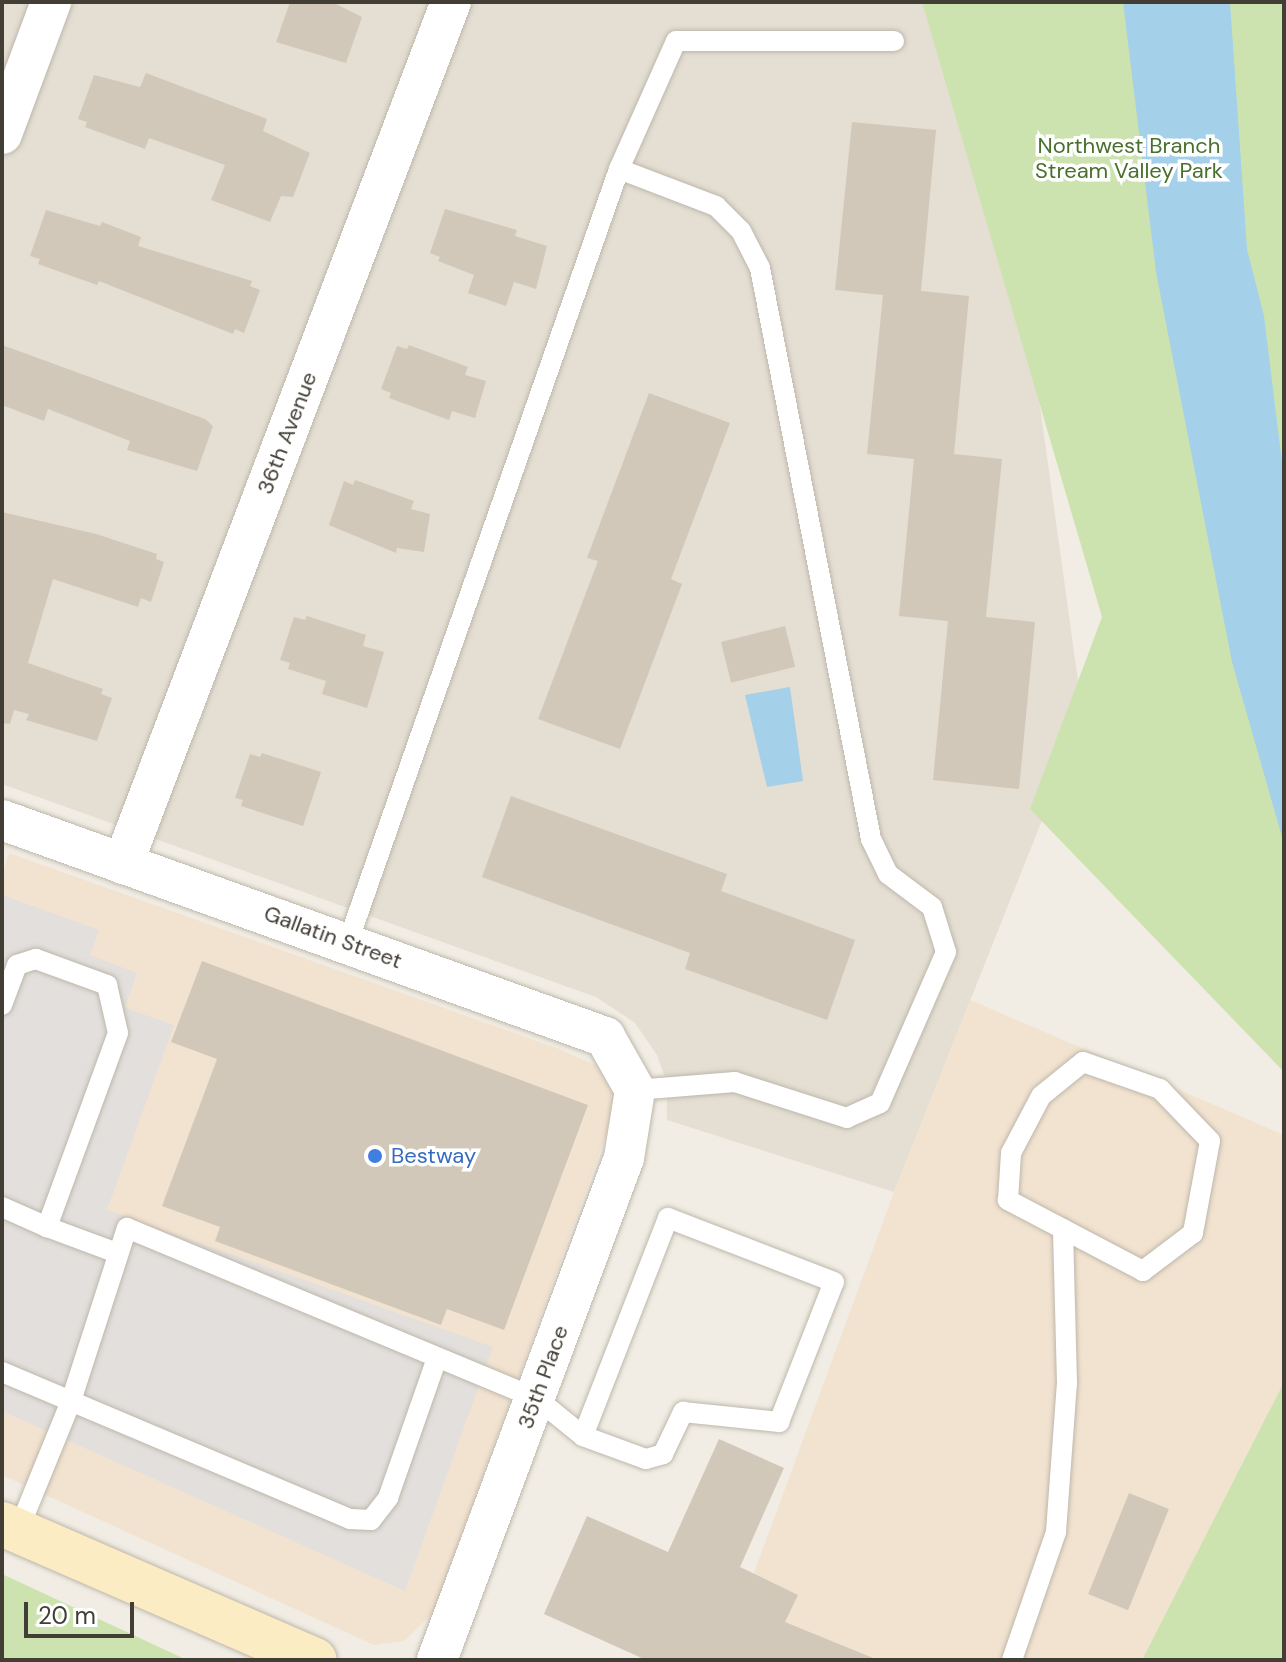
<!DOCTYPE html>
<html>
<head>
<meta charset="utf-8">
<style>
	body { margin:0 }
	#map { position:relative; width:1286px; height:1662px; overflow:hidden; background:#f1ede4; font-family:"DM Sans",sans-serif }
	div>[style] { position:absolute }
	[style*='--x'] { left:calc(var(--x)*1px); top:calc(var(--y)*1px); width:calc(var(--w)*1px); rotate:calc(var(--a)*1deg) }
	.residential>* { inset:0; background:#e4ded3 }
	.commercial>* { inset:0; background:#f2e3d0 }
	.green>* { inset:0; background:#cde3af }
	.parking>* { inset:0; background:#e2dfdc }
	.water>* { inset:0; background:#a4d0ea }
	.building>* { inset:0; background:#d2c8ba; transform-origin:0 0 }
	.roads { filter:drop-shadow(0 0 2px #beb7ab) drop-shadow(0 0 2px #beb7ab) }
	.service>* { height:20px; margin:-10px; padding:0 10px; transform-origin:10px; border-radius:10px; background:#fff }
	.minor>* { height:40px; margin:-20px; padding:0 20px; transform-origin:20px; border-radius:20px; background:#fff }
	.secondary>* { height:44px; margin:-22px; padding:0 22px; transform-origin:22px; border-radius:22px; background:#fbecc4 }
	.dots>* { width:22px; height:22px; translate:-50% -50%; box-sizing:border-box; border:4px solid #fff; border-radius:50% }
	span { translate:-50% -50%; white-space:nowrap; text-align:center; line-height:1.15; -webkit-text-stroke:7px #fff; paint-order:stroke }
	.park-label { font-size:22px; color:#48702c }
	.street-label { font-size:22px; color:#423d35 }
	.shop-label { font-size:22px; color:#366cbe }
	.left { translate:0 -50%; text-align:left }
	.frame { position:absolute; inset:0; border:4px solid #423d35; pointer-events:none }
	.scale { position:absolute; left:24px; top:1602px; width:110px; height:36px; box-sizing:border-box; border:4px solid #423d35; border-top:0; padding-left:10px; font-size:24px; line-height:28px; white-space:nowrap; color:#423d35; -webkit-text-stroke:6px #fff; paint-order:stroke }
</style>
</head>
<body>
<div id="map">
	<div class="residential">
		<div style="clip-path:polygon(2px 2px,984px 2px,1083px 717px,894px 1192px,667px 1120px,667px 1083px,657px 1055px,635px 1023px,596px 997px,2px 784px)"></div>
	</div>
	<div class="commercial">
		<div style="clip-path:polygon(9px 853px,562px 1050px,597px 1066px,615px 1095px,615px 1110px,433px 1613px,404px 1641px,374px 1645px,2px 1475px,2px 875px)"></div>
		<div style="clip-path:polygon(970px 1000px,1284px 1135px,1284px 1382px,1142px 1660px,722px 1660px,894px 1192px)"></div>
	</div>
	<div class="green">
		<div style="clip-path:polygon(922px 2px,1284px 2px,1284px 1072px,1030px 809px,1102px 617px)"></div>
		<div style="clip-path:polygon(1284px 1382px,1284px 1660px,1142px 1660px)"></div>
		<div style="clip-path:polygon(2px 1574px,187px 1660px,2px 1660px)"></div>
	</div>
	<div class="parking">
		<div style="clip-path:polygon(2px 895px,99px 930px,90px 955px,137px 973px,125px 1008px,174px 1025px,107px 1210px,493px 1347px,405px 1591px,2px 1411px)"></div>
	</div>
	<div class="water">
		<div style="clip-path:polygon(1123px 2px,1230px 2px,1247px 249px,1264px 316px,1284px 479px,1284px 844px,1232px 662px,1156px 272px)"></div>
		<div style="clip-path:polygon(790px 687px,803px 781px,767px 787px,745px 695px)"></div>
	</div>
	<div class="building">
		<div style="clip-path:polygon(290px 2px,332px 2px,362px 17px,346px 63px,276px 42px)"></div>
		<div style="clip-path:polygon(146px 73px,267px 119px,263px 131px,310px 153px,293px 197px,281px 196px,270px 222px,211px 200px,225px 165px,149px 138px,145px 149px,85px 127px,87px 122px,78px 119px,94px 75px,140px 87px)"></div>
		<div style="clip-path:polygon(852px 122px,936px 130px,921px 291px,969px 296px,954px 454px,1002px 459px,986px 617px,1035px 622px,1019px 789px,933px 780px,948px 621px,899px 616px,914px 459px,867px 454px,883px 295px,835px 290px)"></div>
		<div style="clip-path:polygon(445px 209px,517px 230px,515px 236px,547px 246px,536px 289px,514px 282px,506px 306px,468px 293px,474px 275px,438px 261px,440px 257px,430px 253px)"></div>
		<div style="clip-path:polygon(46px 210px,100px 226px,102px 222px,141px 237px,138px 246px,252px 281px,250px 286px,260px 290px,244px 333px,235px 329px,233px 334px,99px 281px,97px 285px,38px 264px,40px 259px,30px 256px)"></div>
		<div style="clip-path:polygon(2px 345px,205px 419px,213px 426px,197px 471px,127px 450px,130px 441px,48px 409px,44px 421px,2px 405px)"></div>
		<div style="clip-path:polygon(409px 345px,468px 367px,465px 375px,486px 381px,475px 418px,452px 411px,449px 420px,389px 398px,391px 393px,381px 389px,397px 346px,407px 349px)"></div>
		<div style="clip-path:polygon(649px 393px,730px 423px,671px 579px,682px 584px,620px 749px,538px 719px,598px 561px,587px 558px)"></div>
		<div style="clip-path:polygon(355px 480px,414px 501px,411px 509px,430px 514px,424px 552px,397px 548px,396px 553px,329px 525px,344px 481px,353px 485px)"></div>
		<div style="clip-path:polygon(2px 512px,96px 534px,157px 554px,156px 559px,164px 562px,151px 602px,141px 598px,138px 607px,53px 579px,28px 663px,103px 689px,101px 694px,112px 698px,97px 741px,26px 720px,29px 714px,14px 710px,10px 724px,2px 723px)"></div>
		<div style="clip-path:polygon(307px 616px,366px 635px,363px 646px,384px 652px,367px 708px,322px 694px,326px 681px,288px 669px,290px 663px,280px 660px,294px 617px,305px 620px)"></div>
		<div style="left:785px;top:626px;width:42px;height:66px;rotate:76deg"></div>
		<div style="clip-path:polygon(262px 753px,321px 772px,303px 826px,241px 806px,243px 800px,235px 798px,250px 754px,260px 757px)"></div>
		<div style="clip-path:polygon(511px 796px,727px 874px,721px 891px,855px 940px,827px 1020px,685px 969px,690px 953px,482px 877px)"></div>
		<div style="clip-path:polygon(202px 961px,588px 1105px,504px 1330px,447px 1309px,441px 1325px,215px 1241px,220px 1227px,162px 1206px,217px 1059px,171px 1042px)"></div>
		<div style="clip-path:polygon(719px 1439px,784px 1468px,740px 1567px,798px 1595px,785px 1622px,878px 1660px,646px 1660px,544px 1614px,587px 1516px,668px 1552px)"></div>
		<div style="left:1129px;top:1493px;width:43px;height:109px;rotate:22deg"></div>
	</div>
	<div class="roads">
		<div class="service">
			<div style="--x:619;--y:169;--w:104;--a:20.9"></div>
			<div style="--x:716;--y:206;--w:35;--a:45"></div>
			<div style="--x:741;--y:231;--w:42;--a:62.8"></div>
			<div style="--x:760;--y:268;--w:582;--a:79"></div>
			<div style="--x:871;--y:839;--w:39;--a:64"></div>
			<div style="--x:888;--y:874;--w:55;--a:36.9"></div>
			<div style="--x:932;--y:907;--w:47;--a:72.7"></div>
			<div style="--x:946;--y:952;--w:165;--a:113.6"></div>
			<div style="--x:880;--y:1103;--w:36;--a:156"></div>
			<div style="--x:847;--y:1118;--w:118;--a:-162.2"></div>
			<div style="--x:735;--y:1082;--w:100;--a:175.4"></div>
			<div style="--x:348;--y:942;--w:819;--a:-70.68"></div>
			<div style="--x:619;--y:169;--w:140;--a:-66"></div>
			<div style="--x:676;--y:41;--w:218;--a:0"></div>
			<div style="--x:2;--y:1005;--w:43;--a:-69.4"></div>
			<div style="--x:17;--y:965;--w:20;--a:-18"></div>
			<div style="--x:36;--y:959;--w:76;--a:20.1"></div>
			<div style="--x:107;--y:985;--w:49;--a:77.1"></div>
			<div style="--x:118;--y:1033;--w:207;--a:110.1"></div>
			<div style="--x:47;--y:1227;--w:49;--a:-156"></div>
			<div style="--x:1083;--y:1062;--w:82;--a:19.3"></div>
			<div style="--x:1160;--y:1089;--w:72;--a:46.1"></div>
			<div style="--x:1210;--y:1141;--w:94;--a:100.5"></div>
			<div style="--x:1193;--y:1233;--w:63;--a:142.8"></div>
			<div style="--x:1143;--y:1271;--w:153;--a:-152.3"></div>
			<div style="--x:1008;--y:1200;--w:47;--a:-86.3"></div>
			<div style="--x:1011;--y:1153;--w:64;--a:-62.2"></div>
			<div style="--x:1041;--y:1096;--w:54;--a:-39"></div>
			<div style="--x:47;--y:1227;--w:75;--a:20.4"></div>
			<div style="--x:2;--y:1372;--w:378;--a:22.9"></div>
			<div style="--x:350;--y:1519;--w:21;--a:3"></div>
			<div style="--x:371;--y:1520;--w:28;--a:-52"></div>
			<div style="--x:388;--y:1498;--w:148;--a:-70.7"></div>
			<div style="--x:18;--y:1531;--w:140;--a:-67.8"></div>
			<div style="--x:71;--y:1401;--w:182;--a:-72.1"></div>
			<div style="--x:127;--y:1228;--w:443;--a:22.6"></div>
			<div style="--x:536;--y:1398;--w:60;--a:39"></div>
			<div style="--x:583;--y:1436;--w:67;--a:20.1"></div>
			<div style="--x:646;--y:1459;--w:18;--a:-16"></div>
			<div style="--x:663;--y:1454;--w:47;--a:-64.5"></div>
			<div style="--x:683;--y:1412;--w:97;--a:5.9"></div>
			<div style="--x:779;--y:1422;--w:150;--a:-68.6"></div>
			<div style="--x:834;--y:1282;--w:178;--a:-158.9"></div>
			<div style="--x:668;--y:1218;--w:234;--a:111.3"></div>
			<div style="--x:1012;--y:1660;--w:135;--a:-71"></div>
			<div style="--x:1056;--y:1532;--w:149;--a:-85.8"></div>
			<div style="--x:1067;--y:1383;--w:154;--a:-91.5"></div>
		</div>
		<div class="minor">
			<div style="--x:2;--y:134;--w:141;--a:-69.6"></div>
			<div style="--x:2;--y:820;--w:641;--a:19.79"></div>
			<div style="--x:605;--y:1037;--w:61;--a:60.5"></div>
			<div style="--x:635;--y:1090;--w:69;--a:99.2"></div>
			<div style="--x:624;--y:1158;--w:536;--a:110.43"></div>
			<div style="--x:123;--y:864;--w:922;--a:-69.17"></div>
		</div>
		<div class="secondary">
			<div style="--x:2;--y:1524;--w:341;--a:23.5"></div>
		</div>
	</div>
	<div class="dots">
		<div style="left:375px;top:1156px;background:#3f7fe0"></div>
	</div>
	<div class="park-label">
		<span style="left:1129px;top:158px">Northwest Branch<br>Stream Valley Park</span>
	</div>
	<div class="street-label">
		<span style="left:287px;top:433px;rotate:-69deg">36th Avenue</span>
		<span style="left:333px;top:937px;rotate:20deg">Gallatin Street</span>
		<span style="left:543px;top:1377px;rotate:-70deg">35th Place</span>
	</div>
	<div class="shop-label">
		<span class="left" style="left:391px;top:1156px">Bestway</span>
	</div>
	<div class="frame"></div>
	<div class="scale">20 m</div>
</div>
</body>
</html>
